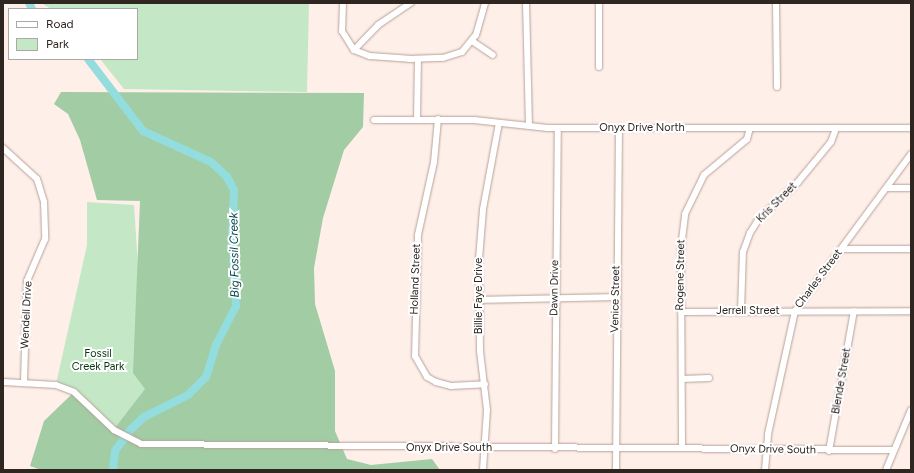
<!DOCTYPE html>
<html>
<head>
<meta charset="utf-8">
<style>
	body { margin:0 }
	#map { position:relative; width:914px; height:473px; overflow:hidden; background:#feefe9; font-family:Figtree,sans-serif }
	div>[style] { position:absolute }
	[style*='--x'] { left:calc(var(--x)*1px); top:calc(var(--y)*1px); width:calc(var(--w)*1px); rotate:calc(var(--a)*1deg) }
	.green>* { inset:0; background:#c4e7c6 }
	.forest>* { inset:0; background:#a1cca4 }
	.river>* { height:8px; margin:-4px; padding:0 4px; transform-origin:4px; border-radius:4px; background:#94dddf }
	.roads { filter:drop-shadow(0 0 1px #b8a198) drop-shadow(0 0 1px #b8a198) }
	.minor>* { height:6px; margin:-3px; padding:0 3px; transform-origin:3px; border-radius:3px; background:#fff }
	span { translate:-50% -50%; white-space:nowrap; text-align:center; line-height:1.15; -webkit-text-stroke:4px #fff; paint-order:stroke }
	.street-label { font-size:11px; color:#2f2622 }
	.park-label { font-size:11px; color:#04350f }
	.water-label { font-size:12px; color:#01474a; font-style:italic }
	.frame { position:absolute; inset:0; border:4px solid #2f2622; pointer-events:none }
	.legend { position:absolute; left:8px; top:8px; width:130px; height:52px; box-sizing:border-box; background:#fff; border:1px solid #aca8a7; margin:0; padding:5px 7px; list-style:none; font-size:12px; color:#2f2622 }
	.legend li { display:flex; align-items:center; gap:8px; height:20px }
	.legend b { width:20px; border:1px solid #aca8a7 }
</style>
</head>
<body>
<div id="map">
	<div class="green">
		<div style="clip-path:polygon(41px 3px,309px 3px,307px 92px,124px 89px,100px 59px,137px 59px,137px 9px,51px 9px)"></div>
		<div style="clip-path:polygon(87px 202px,134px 205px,146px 389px,114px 429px,95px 409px,56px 384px,87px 245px)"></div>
	</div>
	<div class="forest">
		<div style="clip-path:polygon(61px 92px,364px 93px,363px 127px,344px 150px,323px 218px,314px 268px,315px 304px,335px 371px,335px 431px,347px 459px,371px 465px,432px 459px,440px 470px,41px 470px,30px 466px,44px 421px,74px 392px,114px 429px,145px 389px,133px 373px,140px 201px,97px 200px,80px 140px,68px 114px,54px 104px)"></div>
	</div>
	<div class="river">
		<div style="--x:29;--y:3;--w:7;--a:63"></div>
		<div style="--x:88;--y:59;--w:91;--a:52.6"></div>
		<div style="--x:143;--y:131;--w:75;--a:24.5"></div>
		<div style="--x:211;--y:162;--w:22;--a:43"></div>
		<div style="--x:227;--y:177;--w:15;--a:62"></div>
		<div style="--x:234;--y:190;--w:46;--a:92.5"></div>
		<div style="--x:232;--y:236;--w:70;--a:86.7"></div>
		<div style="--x:236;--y:306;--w:44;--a:117.1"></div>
		<div style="--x:216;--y:345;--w:34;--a:107"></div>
		<div style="--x:206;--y:377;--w:25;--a:135"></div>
		<div style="--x:188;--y:395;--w:49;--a:153.4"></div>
		<div style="--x:144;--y:417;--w:18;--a:137"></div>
		<div style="--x:131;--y:429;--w:27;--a:126"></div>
		<div style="--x:115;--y:451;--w:19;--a:96"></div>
	</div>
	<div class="roads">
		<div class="minor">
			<div style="--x:343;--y:3;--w:28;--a:92"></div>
			<div style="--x:342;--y:31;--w:22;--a:58"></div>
			<div style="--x:354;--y:50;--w:17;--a:21"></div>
			<div style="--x:370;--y:56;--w:39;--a:4"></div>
			<div style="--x:409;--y:59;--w:34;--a:-2"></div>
			<div style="--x:443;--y:58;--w:20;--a:-18"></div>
			<div style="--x:462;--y:52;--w:22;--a:-51"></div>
			<div style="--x:476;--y:35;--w:33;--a:-74"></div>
			<div style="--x:526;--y:3;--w:123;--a:88.6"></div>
			<div style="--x:599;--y:3;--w:64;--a:90"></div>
			<div style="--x:776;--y:3;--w:84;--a:89.3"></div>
			<div style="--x:472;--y:41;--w:25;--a:34"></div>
			<div style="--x:354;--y:50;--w:35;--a:-46"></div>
			<div style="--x:378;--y:25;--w:40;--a:-34"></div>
			<div style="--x:438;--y:119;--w:43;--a:95.3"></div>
			<div style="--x:434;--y:162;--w:75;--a:102.4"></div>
			<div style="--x:418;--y:235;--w:121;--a:91.4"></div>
			<div style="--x:415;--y:356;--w:24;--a:60"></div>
			<div style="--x:427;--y:377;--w:10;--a:29"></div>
			<div style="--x:436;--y:382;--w:16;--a:15"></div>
			<div style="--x:451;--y:386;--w:34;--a:-3"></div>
			<div style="--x:374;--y:120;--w:100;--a:0"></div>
			<div style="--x:474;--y:120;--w:74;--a:6.2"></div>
			<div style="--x:548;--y:128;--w:363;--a:0"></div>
			<div style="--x:417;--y:120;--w:61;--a:-89.1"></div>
			<div style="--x:3;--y:148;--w:46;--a:42.4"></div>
			<div style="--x:37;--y:179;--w:24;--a:73"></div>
			<div style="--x:44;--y:202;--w:37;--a:88"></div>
			<div style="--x:45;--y:239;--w:46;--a:113.2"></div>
			<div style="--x:27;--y:281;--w:102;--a:91.7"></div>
			<div style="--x:887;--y:188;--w:24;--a:0"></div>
			<div style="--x:842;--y:249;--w:69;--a:0"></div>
			<div style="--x:478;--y:300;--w:138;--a:-1.2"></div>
			<div style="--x:741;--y:311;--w:59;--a:-88.1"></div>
			<div style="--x:743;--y:252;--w:20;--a:-70"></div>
			<div style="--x:750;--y:233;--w:15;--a:-58"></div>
			<div style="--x:758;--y:220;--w:55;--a:-43.5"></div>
			<div style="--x:798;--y:182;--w:52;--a:-50.5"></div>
			<div style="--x:831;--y:142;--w:15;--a:-70"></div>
			<div style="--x:681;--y:312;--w:230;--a:-0.2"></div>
			<div style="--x:682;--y:379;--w:27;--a:-2"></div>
			<div style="--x:3;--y:382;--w:53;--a:3.2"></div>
			<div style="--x:56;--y:385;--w:19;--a:21"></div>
			<div style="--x:74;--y:392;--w:55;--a:43.5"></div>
			<div style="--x:114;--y:430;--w:30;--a:27"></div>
			<div style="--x:141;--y:444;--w:752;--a:0.46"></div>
			<div style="--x:682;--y:448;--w:200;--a:-90.3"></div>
			<div style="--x:681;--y:248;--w:34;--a:-83"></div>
			<div style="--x:685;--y:214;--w:43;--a:-64"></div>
			<div style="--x:704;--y:175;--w:56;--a:-39.9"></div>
			<div style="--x:747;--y:139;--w:11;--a:-75"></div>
			<div style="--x:555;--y:449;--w:321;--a:-89.5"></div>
			<div style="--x:829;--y:451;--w:142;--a:-79.9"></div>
			<div style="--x:483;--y:470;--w:60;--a:-86.2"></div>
			<div style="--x:487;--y:410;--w:59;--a:-96.8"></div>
			<div style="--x:480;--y:351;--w:92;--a:-90.6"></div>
			<div style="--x:479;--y:259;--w:50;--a:-85.4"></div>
			<div style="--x:483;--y:209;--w:87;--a:-79.5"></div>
			<div style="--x:616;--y:470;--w:342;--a:-89.5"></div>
			<div style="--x:765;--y:470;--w:36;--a:-85"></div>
			<div style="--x:768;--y:434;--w:126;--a:-77.6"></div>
			<div style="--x:795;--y:311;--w:195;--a:-53.5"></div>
			<div style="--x:886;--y:470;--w:65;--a:-67.4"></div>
		</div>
	</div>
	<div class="street-label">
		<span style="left:642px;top:128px">Onyx Drive North</span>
		<span style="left:777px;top:203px;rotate:-45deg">Kris Street</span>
		<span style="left:681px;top:275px;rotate:-89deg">Rogene Street</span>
		<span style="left:416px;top:279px;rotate:-88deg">Holland Street</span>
		<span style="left:819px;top:279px;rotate:-53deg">Charles Street</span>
		<span style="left:555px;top:288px;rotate:-89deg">Dawn Drive</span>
		<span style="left:479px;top:296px;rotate:-90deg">Billie Faye Drive</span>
		<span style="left:616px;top:299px;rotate:-89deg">Venice Street</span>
		<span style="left:748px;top:311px">Jerrell Street</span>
		<span style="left:27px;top:315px;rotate:-87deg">Wendell Drive</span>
		<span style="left:842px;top:381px;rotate:-80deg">Blende Street</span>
		<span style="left:449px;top:448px">Onyx Drive South</span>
		<span style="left:773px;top:450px;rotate:1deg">Onyx Drive South</span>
	</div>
	<div class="park-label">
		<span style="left:98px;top:361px">Fossil<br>Creek Park</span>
	</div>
	<div class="water-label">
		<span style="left:235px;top:255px;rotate:-91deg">Big Fossil Creek</span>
	</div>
	<div class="frame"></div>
	<ul class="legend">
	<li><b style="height:5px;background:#fff"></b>Road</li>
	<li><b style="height:11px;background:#c4e7c6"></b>Park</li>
	</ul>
</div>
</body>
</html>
